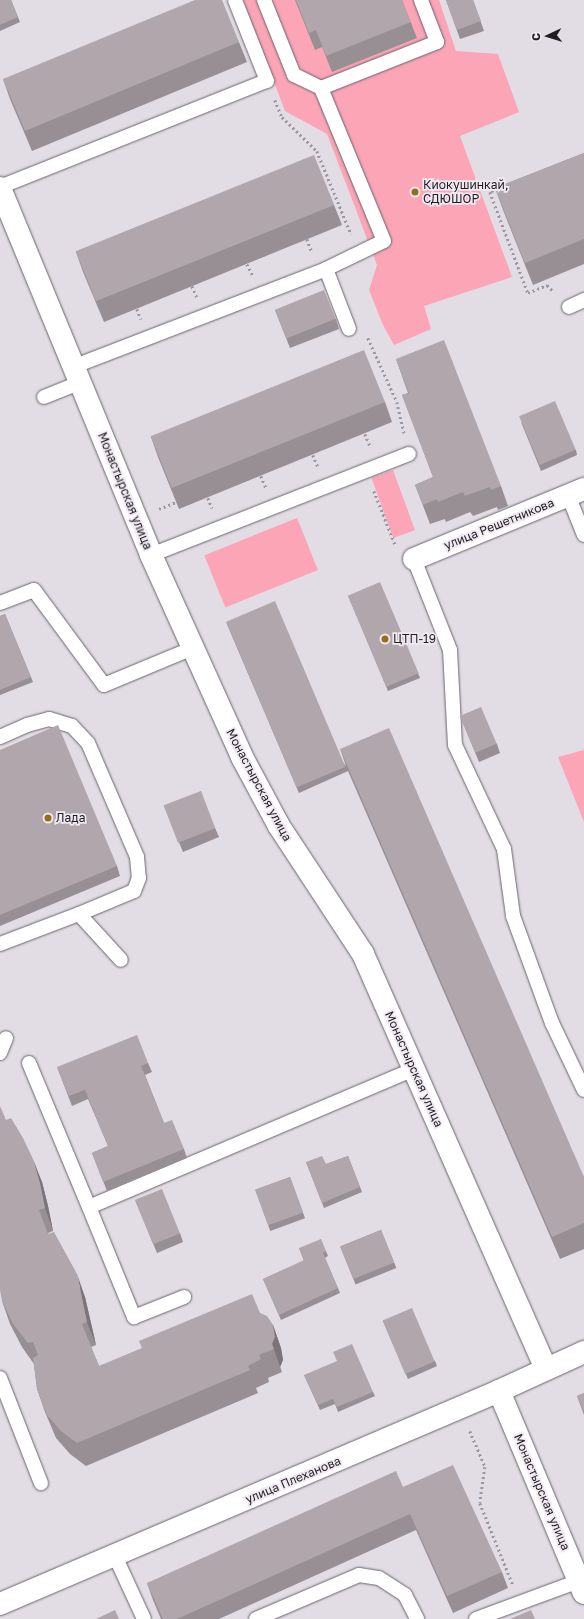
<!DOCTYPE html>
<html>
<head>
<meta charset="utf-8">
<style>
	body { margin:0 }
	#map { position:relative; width:584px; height:1619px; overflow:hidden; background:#e2dce5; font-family:"Golos Text",sans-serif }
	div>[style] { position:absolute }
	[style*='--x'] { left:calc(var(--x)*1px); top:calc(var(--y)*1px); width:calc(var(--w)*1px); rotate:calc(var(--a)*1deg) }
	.green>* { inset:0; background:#fba5b6; transform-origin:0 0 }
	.path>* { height:2.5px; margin-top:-1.25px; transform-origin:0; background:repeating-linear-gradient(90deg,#9c979e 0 2px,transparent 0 5px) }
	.roads { filter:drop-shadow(0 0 1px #6a646c) drop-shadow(0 0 1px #6a646c) }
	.lane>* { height:14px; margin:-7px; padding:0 7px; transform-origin:7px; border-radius:7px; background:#fff }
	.street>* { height:22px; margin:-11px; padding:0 11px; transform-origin:11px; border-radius:11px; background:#fff }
	.wall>* { inset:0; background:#978f94; transform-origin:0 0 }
	.shaded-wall>* { inset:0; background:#7b7478 }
	.building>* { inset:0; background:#b0a6ac; transform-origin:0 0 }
	.dots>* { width:11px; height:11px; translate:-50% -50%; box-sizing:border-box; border:2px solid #f0e9f2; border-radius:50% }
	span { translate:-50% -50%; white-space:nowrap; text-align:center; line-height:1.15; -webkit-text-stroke:3.5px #f0e9f2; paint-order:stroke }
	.poi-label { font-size:12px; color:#201e21 }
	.left { translate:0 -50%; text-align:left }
	.street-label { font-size:12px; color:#201e21 }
	.north { position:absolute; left:528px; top:16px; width:40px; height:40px; -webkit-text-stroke:3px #f0e9f2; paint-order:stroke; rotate:266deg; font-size:11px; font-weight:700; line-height:16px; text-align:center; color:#201e21 }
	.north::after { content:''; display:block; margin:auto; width:14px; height:18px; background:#201e21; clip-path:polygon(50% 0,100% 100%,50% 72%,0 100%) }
</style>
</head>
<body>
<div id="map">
	<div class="green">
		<div style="clip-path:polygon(243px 0,439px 0,456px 51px,498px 54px,519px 112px,460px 136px,512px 277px,424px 306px,431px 329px,394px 345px,383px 325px,369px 290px,377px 265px,327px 134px,285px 111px)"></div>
		<div style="left:393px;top:470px;width:64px;height:23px;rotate:70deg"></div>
		<div style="left:297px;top:518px;width:56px;height:100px;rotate:68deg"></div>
		<div style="clip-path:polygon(584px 750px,584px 822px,558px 757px)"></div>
	</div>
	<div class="path">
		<div style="--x:275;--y:100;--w:18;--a:68"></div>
		<div style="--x:282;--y:117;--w:49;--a:44.2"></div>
		<div style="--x:317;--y:151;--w:90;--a:67.7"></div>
		<div style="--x:498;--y:189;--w:9;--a:159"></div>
		<div style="--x:490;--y:192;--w:108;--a:69.4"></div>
		<div style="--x:528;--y:293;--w:21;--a:-23"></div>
		<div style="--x:547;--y:285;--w:10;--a:45"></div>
		<div style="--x:307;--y:239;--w:14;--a:69"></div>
		<div style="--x:247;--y:264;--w:13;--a:63"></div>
		<div style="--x:192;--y:286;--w:12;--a:66"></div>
		<div style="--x:137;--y:309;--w:11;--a:68"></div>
		<div style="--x:368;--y:338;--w:70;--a:65.6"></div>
		<div style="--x:397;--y:402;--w:32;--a:77"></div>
		<div style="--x:365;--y:434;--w:13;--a:67"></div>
		<div style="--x:313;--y:455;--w:13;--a:67"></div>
		<div style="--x:261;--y:476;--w:13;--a:67"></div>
		<div style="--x:374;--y:491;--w:57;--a:68.4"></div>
		<div style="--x:208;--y:498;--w:11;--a:68"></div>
		<div style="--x:159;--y:509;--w:18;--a:-22"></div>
		<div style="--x:470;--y:1431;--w:39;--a:67"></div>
		<div style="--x:485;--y:1467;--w:36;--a:98"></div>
		<div style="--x:480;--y:1503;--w:88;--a:68.1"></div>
	</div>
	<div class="roads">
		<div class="lane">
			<div style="--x:321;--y:88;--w:125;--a:-21.6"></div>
			<div style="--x:437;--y:42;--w:45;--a:-110.9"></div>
			<div style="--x:0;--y:187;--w:287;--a:-21.7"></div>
			<div style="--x:267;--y:81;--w:87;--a:-111.6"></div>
			<div style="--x:326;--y:269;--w:64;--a:69"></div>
			<div style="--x:569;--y:307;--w:17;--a:-25"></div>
			<div style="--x:75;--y:366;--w:269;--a:-21.1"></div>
			<div style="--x:326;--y:269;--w:64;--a:-25.8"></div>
			<div style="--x:384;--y:241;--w:165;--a:-112.4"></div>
			<div style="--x:321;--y:88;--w:30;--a:-154"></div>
			<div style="--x:294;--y:75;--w:81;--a:-111.8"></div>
			<div style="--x:44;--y:397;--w:40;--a:-22"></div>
			<div style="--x:568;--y:495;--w:43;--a:68.2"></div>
			<div style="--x:151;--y:555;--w:277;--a:-21.4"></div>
			<div style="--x:414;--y:559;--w:98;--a:68.4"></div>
			<div style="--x:450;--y:650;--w:95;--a:87"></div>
			<div style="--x:455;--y:745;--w:115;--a:64.8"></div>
			<div style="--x:504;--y:849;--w:68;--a:82.3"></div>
			<div style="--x:513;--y:916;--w:114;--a:70"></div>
			<div style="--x:552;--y:1023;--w:74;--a:64.5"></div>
			<div style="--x:0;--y:603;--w:36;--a:-21"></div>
			<div style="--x:34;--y:590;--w:118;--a:53.6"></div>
			<div style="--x:104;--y:685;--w:96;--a:-22.6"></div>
			<div style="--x:0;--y:737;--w:30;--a:-24"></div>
			<div style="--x:27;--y:725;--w:23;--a:-15"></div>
			<div style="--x:49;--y:719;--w:24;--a:17"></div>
			<div style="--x:72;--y:726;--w:23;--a:47"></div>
			<div style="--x:88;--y:743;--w:124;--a:66.7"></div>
			<div style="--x:137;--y:857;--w:21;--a:85"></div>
			<div style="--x:139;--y:878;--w:14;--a:111"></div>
			<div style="--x:134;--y:891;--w:60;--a:157.3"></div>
			<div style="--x:0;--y:944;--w:85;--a:-20.8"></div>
			<div style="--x:79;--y:914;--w:62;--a:47.6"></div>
			<div style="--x:0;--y:1053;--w:16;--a:-68"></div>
			<div style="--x:29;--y:1063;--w:156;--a:67.4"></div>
			<div style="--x:89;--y:1207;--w:353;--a:-23"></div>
			<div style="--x:89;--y:1207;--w:119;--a:67.8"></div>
			<div style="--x:134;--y:1317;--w:54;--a:-21.8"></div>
			<div style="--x:0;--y:1378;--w:113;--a:68.7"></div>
			<div style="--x:115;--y:1556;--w:69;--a:65.3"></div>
			<div style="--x:256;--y:1619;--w:112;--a:-23.1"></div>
			<div style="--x:359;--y:1575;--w:20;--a:9"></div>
			<div style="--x:379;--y:1578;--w:31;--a:33"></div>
			<div style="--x:405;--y:1595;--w:27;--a:63"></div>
			<div style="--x:476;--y:1619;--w:110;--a:-20.3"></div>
		</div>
		<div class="street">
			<div style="--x:0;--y:188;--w:397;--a:67.6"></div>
			<div style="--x:151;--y:555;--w:222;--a:65.7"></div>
			<div style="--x:242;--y:757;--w:78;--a:61.8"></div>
			<div style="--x:279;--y:826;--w:153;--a:56.7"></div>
			<div style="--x:363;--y:954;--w:453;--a:66.2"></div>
			<div style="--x:414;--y:559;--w:184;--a:-22.4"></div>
			<div style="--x:499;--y:1391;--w:219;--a:67.2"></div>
			<div style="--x:0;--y:1604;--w:543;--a:-23.12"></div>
			<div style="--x:499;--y:1391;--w:94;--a:-24.6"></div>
		</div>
	</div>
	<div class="wall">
		<div style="clip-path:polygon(0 0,11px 0,20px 22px,0 31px)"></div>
		<div style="clip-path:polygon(295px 0,402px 0,417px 38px,332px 72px,322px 47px,315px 50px)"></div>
		<div style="clip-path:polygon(446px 0,473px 0,484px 31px,460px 39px)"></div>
		<div style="clip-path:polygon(239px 42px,247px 62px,32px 151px,10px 99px,3px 79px)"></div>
		<div style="clip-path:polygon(584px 153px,584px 264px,533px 285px,503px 210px,495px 188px)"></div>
		<div style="clip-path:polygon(334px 205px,342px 225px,104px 322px,83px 272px,76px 252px)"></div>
		<div style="clip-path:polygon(275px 310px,336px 319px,339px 329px,290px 348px)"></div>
		<div style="clip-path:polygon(396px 359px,501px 486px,508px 506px,498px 510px,497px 507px,473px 516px,470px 512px,446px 522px,445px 519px,430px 524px,415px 485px,433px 477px,402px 395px,408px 393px)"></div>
		<div style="clip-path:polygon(385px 402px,392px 422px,179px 509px,158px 457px,151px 437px)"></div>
		<div style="clip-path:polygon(521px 422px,576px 450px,577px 455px,541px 471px)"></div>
		<div style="clip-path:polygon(350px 600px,418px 673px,420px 678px,388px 691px)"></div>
		<div style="clip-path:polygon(5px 614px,33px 682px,0 695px,0 616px)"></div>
		<div style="clip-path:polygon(226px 622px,346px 766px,340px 749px,584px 1177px,584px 1249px,560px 1259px,348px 771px,299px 793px)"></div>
		<div style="clip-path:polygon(460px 716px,497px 744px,500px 753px,479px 762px)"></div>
		<div style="clip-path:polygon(0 750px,117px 866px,120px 876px,0 926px)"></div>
		<div style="clip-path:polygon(164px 806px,215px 828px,219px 837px,183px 852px)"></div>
		<div style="clip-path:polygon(148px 1063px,152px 1072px,145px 1075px,164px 1123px,184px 1149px,187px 1158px,107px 1191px,92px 1153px,108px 1146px,88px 1099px,72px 1106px,57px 1067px)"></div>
		<div style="clip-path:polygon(6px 1120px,42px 1182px,48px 1206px,53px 1231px,48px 1233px,85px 1297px,96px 1345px,91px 1347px,99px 1366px,260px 1313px,273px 1325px,281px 1348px,283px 1360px,280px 1367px,282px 1372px,268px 1378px,269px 1382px,256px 1388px,258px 1393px,86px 1466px,70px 1454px,56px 1438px,45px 1412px,37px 1389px,34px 1364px,22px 1347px,10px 1324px,2px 1301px)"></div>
		<div style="clip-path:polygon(348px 1156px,362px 1192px,324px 1208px,306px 1162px,326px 1164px)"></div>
		<div style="left:290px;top:1177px;width:44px;height:37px;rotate:70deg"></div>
		<div style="clip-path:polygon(135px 1200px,180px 1233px,183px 1242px,157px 1253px)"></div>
		<div style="left:381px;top:1230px;width:41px;height:44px;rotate:68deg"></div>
		<div style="clip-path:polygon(299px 1248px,326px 1251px,328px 1256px,325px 1258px,340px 1293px,281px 1320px,263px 1279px,304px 1261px)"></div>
		<div style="clip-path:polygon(383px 1321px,435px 1361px,437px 1366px,408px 1379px)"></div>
		<div style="clip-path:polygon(304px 1375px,373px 1392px,375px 1396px,338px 1412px,335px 1404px,320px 1410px)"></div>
		<div style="clip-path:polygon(584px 1393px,584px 1415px,577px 1396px)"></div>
		<div style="clip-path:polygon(403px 1487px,502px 1572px,508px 1588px,453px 1613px,416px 1530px,219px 1619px,161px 1619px,153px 1600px,147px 1583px)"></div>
	</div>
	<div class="shaded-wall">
		<div style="clip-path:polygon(33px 1159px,42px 1182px,48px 1206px,53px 1231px,45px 1208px)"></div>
		<div style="clip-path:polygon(77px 1274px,85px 1297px,96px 1345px,87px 1322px)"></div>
		<div style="clip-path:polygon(273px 1325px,281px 1348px,283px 1360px,280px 1367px,282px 1372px,272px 1344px)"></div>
	</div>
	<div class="building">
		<div style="clip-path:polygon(0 0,11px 0,18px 17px,0 25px)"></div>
		<div style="clip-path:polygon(195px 0,222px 0,239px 42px,25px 131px,3px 79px)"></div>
		<div style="clip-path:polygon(296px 0,402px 0,411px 22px,326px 56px,316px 30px,309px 33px)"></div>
		<div style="clip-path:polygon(446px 0,473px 0,481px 21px,457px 30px)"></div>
		<div style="clip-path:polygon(584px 153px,584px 239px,525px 263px,495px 188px)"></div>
		<div style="left:314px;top:155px;width:54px;height:257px;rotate:68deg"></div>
		<div style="left:324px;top:290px;width:31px;height:53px;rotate:68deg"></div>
		<div style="clip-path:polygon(444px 340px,501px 486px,491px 490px,490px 487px,465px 496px,463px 492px,438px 502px,437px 499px,423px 505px,415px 485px,433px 477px,402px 395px,409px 393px,396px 359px)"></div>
		<div style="left:364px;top:350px;width:56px;height:230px;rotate:68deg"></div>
		<div style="left:555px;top:401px;width:53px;height:39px;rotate:67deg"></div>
		<div style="left:380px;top:582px;width:99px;height:35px;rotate:67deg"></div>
		<div style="left:275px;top:601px;width:180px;height:53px;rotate:67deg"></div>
		<div style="clip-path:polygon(5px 614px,31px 677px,0 690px,0 616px)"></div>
		<div style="left:481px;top:707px;width:40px;height:23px;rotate:67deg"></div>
		<div style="clip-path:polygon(58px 725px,117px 866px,0 915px,0 750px)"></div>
		<div style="clip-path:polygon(389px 728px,584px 1177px,584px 1223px,552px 1237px,340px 749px)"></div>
		<div style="left:201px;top:791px;width:40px;height:40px;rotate:69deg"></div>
		<div style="clip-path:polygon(137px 1035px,148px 1063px,141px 1066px,164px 1123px,172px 1120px,184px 1149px,103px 1182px,92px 1153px,108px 1146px,85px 1090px,69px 1096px,57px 1067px)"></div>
		<div style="clip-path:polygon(0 1106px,6px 1120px,11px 1118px,23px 1138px,33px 1159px,40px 1183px,45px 1208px,39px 1210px,48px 1234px,54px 1232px,77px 1274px,87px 1322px,82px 1324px,99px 1366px,142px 1348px,139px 1341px,252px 1294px,260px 1313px,267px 1316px,273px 1325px,275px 1337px,272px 1344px,274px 1349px,259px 1355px,261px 1359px,248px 1366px,250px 1370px,77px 1443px,61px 1431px,47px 1415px,37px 1389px,33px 1358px,38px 1355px,33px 1342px,28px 1343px,13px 1324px,2px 1301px,0 1290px)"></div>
		<div style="clip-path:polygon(322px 1156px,326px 1164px,348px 1156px,360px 1187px,322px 1203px,306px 1162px)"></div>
		<div style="left:290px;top:1177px;width:38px;height:37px;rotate:70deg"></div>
		<div style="left:162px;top:1189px;width:48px;height:29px;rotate:68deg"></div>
		<div style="left:381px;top:1230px;width:35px;height:44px;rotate:68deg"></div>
		<div style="clip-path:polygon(321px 1239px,326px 1251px,323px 1253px,338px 1288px,279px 1315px,263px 1279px,304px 1260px,299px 1248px)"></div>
		<div style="left:412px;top:1308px;width:58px;height:32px;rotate:67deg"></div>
		<div style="clip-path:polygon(352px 1344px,373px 1392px,337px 1407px,333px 1399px,318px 1405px,304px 1375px,337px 1361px,333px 1352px)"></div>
		<div style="clip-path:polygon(584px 1393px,584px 1412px,577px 1396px)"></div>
		<div style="clip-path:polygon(453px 1465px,502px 1572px,447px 1596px,410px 1514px,177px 1619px,163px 1619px,147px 1583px,396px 1471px,403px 1487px)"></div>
		<div style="clip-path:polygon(115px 1610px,119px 1619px,96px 1619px)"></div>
		<div style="clip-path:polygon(531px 1610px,535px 1619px,510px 1619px)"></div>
	</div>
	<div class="dots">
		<div style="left:415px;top:192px;background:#966e18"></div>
		<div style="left:385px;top:639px;background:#966e18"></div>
		<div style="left:48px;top:818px;background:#966e18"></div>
	</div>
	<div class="poi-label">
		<span class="left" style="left:423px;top:192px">Киокушинкай,<br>СДЮШОР</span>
		<span class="left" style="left:393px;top:639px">ЦТП-19</span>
		<span class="left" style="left:56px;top:818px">Лада</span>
	</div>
	<div class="street-label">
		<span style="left:125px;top:491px;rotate:68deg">Монастырская улица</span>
		<span style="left:499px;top:524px;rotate:-22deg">улица Решетникова</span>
		<span style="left:259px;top:785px;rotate:62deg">Монастырская улица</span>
		<span style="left:414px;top:1069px;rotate:66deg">Монастырская улица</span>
		<span style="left:293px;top:1480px;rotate:-23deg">улица Плеханова</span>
		<span style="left:542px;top:1492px;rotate:67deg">Монастырская улица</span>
	</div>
	<div class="north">С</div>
</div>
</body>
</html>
